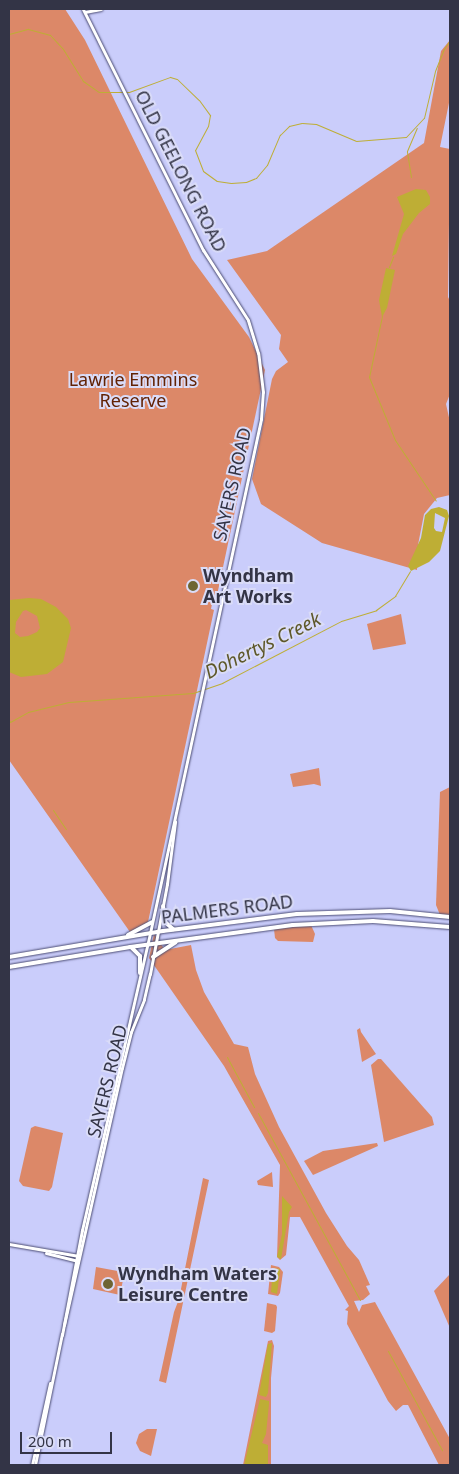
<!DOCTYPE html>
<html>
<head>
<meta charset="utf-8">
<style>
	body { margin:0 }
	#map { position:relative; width:459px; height:1474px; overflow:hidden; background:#cacdfb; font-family:"Noto Sans",sans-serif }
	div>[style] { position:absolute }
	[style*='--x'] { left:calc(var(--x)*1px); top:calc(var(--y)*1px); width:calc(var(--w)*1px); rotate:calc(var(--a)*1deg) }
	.green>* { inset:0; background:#dc8868 }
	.water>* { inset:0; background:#beae35 }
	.stream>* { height:1px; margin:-0.5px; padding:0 0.5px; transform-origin:0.5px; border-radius:0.5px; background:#beae35 }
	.roads { filter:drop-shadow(0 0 1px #4c4d74) drop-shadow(0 0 1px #4c4d74) }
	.tertiary>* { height:3px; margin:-1.5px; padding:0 1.5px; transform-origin:1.5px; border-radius:1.5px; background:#fff }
	.secondary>* { height:3px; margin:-1.5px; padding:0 1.5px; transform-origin:1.5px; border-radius:1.5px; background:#fff }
	.trunk>* { height:4px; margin:-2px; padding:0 2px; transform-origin:2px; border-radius:2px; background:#fff }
	.dots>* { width:14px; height:14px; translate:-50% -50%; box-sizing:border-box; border:2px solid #dadcf8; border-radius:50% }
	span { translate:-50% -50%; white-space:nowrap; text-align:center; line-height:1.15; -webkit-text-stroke:4px #dadcf8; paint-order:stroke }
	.street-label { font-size:18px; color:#333446 }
	.park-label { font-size:18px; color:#622204 }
	.poi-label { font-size:18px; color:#333446; font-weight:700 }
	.left { translate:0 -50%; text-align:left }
	.water-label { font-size:19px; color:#5e5829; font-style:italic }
	.frame { position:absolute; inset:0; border:10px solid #333446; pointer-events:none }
	.scale { position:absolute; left:20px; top:1432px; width:92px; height:22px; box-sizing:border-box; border:2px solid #333446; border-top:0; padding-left:6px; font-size:15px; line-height:18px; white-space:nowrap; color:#333446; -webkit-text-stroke:4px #dadcf8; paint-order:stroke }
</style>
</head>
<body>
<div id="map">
	<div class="green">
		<div style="clip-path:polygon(9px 9px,65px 9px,85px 40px,192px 259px,249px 337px,265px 370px,216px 600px,213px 599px,211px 609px,214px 610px,148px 922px,130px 932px,9px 760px)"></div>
		<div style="clip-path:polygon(450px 40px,450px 98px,440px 147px,450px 149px,448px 297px,450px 301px,450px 394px,446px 404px,450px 422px,450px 495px,437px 498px,424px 514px,418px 545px,417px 570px,322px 543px,261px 504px,252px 479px,272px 379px,276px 371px,288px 362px,279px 349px,281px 335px,227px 260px,267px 251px,424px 143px,441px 51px)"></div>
		<div style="clip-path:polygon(401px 614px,406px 644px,373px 650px,367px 624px)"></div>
		<div style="clip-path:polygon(319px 768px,321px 786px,314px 784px,293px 787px,290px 774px)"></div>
		<div style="clip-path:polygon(450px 787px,450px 916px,440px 915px,436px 905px,440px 792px)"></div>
		<div style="clip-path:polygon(311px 925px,315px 934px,313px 942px,278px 941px,275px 938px,274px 929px)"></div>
		<div style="clip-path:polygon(154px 934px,165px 950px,191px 945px,196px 970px,204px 992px,234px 1044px,248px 1047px,255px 1074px,279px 1127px,326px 1213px,347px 1246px,359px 1260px,370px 1285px,366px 1286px,370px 1294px,363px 1300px,354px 1301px,359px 1312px,362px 1305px,375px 1302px,450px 1439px,450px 1465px,439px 1465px,408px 1405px,403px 1405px,396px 1411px,388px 1401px,347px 1324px,348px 1311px,345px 1310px,349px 1306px,300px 1217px,290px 1217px,286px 1255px,280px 1260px,277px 1257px,280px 1165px,224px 1066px,149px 958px)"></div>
		<div style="clip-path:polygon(360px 1028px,361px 1032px,376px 1054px,362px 1062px,357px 1030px)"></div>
		<div style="clip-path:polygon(378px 1059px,381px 1059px,432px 1117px,434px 1125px,384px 1142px,371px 1065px)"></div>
		<div style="clip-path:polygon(35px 1126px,63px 1133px,52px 1187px,49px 1191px,23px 1186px,19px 1181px,31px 1128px)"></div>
		<div style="clip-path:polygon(377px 1143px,378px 1146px,313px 1175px,304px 1161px,323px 1151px)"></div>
		<div style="clip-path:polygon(272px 1172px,273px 1187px,258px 1185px,257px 1181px)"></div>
		<div style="clip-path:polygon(203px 1178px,209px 1180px,166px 1383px,159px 1381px,174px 1312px,179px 1299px)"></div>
		<div style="clip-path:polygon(271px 1265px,279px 1267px,283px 1272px,280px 1293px,278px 1296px,268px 1294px)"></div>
		<div style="clip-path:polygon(96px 1267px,123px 1272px,124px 1275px,120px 1295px,93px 1289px)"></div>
		<div style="clip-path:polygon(450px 1274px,450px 1328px,434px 1291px)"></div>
		<div style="clip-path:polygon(267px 1303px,276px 1305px,277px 1307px,275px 1331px,272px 1333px,264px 1331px)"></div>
		<div style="clip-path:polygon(272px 1340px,274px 1346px,271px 1378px,271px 1465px,243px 1465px,268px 1341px)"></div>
		<div style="clip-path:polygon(147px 1429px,157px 1429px,151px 1456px,140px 1451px,136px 1443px,139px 1434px)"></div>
	</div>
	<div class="water">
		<div style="clip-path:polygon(416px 189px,426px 190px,430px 197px,430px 204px,419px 213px,403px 234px,396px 254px,392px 256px,404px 214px,397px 197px)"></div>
		<div style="clip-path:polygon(386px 268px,395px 270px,387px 308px,382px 317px,379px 300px)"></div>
		<div style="clip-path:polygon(evenodd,439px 507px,447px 510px,449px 516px,440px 551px,429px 562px,411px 571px,408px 566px,421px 538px,425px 515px,431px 509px,439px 507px,435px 513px,445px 518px,442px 532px,436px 531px,434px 528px,435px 513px)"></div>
		<div style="clip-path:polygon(evenodd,29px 598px,41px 599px,56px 607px,68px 619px,71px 628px,63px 662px,47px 674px,21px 677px,9px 672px,9px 600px,29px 598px,26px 610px,37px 616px,40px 628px,37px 632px,28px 636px,20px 637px,15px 633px,16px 622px,23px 611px,26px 610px)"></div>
		<div style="clip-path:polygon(282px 1196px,292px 1207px,289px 1212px,281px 1259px,277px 1257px,282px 1234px)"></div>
		<div style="clip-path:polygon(273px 1268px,280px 1269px,280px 1271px,277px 1294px,271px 1292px)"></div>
		<div style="clip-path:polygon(272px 1343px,268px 1393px,266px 1397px,259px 1395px,268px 1344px)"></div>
		<div style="clip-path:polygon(260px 1399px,269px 1401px,269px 1404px,266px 1434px,262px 1443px,268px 1445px,268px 1465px,244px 1465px)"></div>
	</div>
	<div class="stream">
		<div style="--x:9;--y:34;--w:20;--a:-15"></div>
		<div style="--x:28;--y:29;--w:23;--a:15"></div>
		<div style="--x:50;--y:35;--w:19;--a:47"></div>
		<div style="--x:63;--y:49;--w:38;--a:58"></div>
		<div style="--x:83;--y:81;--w:19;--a:35"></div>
		<div style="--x:99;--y:92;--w:30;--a:0"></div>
		<div style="--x:129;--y:92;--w:44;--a:-20.1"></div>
		<div style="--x:170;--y:77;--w:7;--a:16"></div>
		<div style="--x:177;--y:79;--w:30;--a:44"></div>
		<div style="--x:199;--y:100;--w:19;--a:54"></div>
		<div style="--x:210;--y:115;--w:11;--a:100"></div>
		<div style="--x:208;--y:126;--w:27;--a:118"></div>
		<div style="--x:195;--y:150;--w:22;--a:69"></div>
		<div style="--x:203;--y:171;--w:17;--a:36"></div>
		<div style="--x:217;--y:181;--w:14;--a:8"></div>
		<div style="--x:231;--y:183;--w:15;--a:-4"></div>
		<div style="--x:246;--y:182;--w:11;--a:-22"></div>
		<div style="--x:256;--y:178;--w:17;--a:-50"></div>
		<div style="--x:267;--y:165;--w:33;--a:-67"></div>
		<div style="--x:280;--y:135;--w:13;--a:-45"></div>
		<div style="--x:289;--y:126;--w:13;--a:-13"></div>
		<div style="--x:302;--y:123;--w:14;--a:4"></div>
		<div style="--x:316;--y:124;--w:43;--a:23"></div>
		<div style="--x:356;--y:141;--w:50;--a:-4.6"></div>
		<div style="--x:406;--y:137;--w:26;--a:-47"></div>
		<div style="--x:424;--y:118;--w:48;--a:-76.8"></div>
		<div style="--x:435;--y:71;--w:24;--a:-68"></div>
		<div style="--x:444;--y:49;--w:11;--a:-56"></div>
		<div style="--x:411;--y:177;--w:26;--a:-99"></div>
		<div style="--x:407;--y:151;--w:25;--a:-67"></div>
		<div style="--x:389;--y:267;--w:11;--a:-68"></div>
		<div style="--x:382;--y:316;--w:62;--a:102"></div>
		<div style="--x:369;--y:377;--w:68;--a:67.6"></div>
		<div style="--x:395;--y:440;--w:73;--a:56.1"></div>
		<div style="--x:9;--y:720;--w:2;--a:63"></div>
		<div style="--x:10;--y:722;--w:21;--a:-29"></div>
		<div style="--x:28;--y:712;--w:42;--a:-13.7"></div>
		<div style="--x:69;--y:702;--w:124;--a:-4.2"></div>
		<div style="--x:193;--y:693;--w:31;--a:-19"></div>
		<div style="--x:222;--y:683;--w:134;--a:-27.5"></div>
		<div style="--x:341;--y:621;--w:37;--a:-17"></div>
		<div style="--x:376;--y:610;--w:24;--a:-36"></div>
		<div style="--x:395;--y:596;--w:29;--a:-59"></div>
		<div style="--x:53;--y:810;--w:23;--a:56"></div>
		<div style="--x:227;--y:1057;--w:57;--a:61.6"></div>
		<div style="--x:258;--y:1113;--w:213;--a:61.4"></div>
		<div style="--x:388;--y:1351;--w:113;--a:61.4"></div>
	</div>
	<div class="roads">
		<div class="tertiary">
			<div style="--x:85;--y:12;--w:16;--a:-11"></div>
			<div style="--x:9;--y:1244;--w:71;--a:9.7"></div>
			<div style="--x:46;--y:1253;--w:33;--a:14"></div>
		</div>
		<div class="secondary">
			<div style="--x:64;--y:1325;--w:263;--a:-77.3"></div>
			<div style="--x:122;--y:1068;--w:37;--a:-76"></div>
			<div style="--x:131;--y:1032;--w:35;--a:-68"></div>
			<div style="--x:144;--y:999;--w:26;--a:-77"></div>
			<div style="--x:150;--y:974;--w:92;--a:-79.3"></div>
			<div style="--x:167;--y:884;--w:63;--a:-82.6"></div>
			<div style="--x:62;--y:1335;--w:107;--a:-79.2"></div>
			<div style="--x:82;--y:1230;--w:305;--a:-77.1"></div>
			<div style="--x:150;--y:933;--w:526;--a:-77.81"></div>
			<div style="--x:261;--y:419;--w:27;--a:-86"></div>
			<div style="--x:263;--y:392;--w:39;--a:-97"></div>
			<div style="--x:258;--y:353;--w:34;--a:-107"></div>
			<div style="--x:248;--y:320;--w:83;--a:-122.7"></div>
			<div style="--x:203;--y:250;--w:269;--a:-116.5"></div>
			<div style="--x:32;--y:1465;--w:84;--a:-77.6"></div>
			<div style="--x:35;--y:1465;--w:134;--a:-78.4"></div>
		</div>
		<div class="trunk">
			<div style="--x:163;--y:906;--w:16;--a:83"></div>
			<div style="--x:165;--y:922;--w:11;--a:41"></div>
			<div style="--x:128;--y:935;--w:27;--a:-28"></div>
			<div style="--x:131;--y:947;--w:13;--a:45"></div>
			<div style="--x:140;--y:956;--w:17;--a:90"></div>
			<div style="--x:9;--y:957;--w:156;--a:-9.6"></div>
			<div style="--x:163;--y:931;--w:135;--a:-7.2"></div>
			<div style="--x:297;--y:914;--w:93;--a:-1.8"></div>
			<div style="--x:390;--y:911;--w:60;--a:5.7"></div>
			<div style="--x:153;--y:957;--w:27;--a:-33"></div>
			<div style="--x:9;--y:967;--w:123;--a:-9.4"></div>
			<div style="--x:130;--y:947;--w:164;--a:-7.7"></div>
			<div style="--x:293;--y:925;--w:80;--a:-2.9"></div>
			<div style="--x:373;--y:921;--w:77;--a:4.5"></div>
		</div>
	</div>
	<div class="dots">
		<div style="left:193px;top:586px;background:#6d6532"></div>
		<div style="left:108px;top:1284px;background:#6d6532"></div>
	</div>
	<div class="street-label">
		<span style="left:181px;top:171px;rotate:63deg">OLD GEELONG ROAD</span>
		<span style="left:232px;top:484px;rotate:-77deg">SAYERS ROAD</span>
		<span style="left:227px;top:909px;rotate:-7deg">PALMERS ROAD</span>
		<span style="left:107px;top:1081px;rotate:-76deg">SAYERS ROAD</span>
	</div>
	<div class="park-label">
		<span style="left:133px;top:390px">Lawrie Emmins<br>Reserve</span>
	</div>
	<div class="poi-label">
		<span class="left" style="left:203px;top:586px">Wyndham<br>Art Works</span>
		<span class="left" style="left:118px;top:1284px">Wyndham Waters<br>Leisure Centre</span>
	</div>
	<div class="water-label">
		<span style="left:263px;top:646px;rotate:-26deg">Dohertys Creek</span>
	</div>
	<div class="frame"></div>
	<div class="scale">200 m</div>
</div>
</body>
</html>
